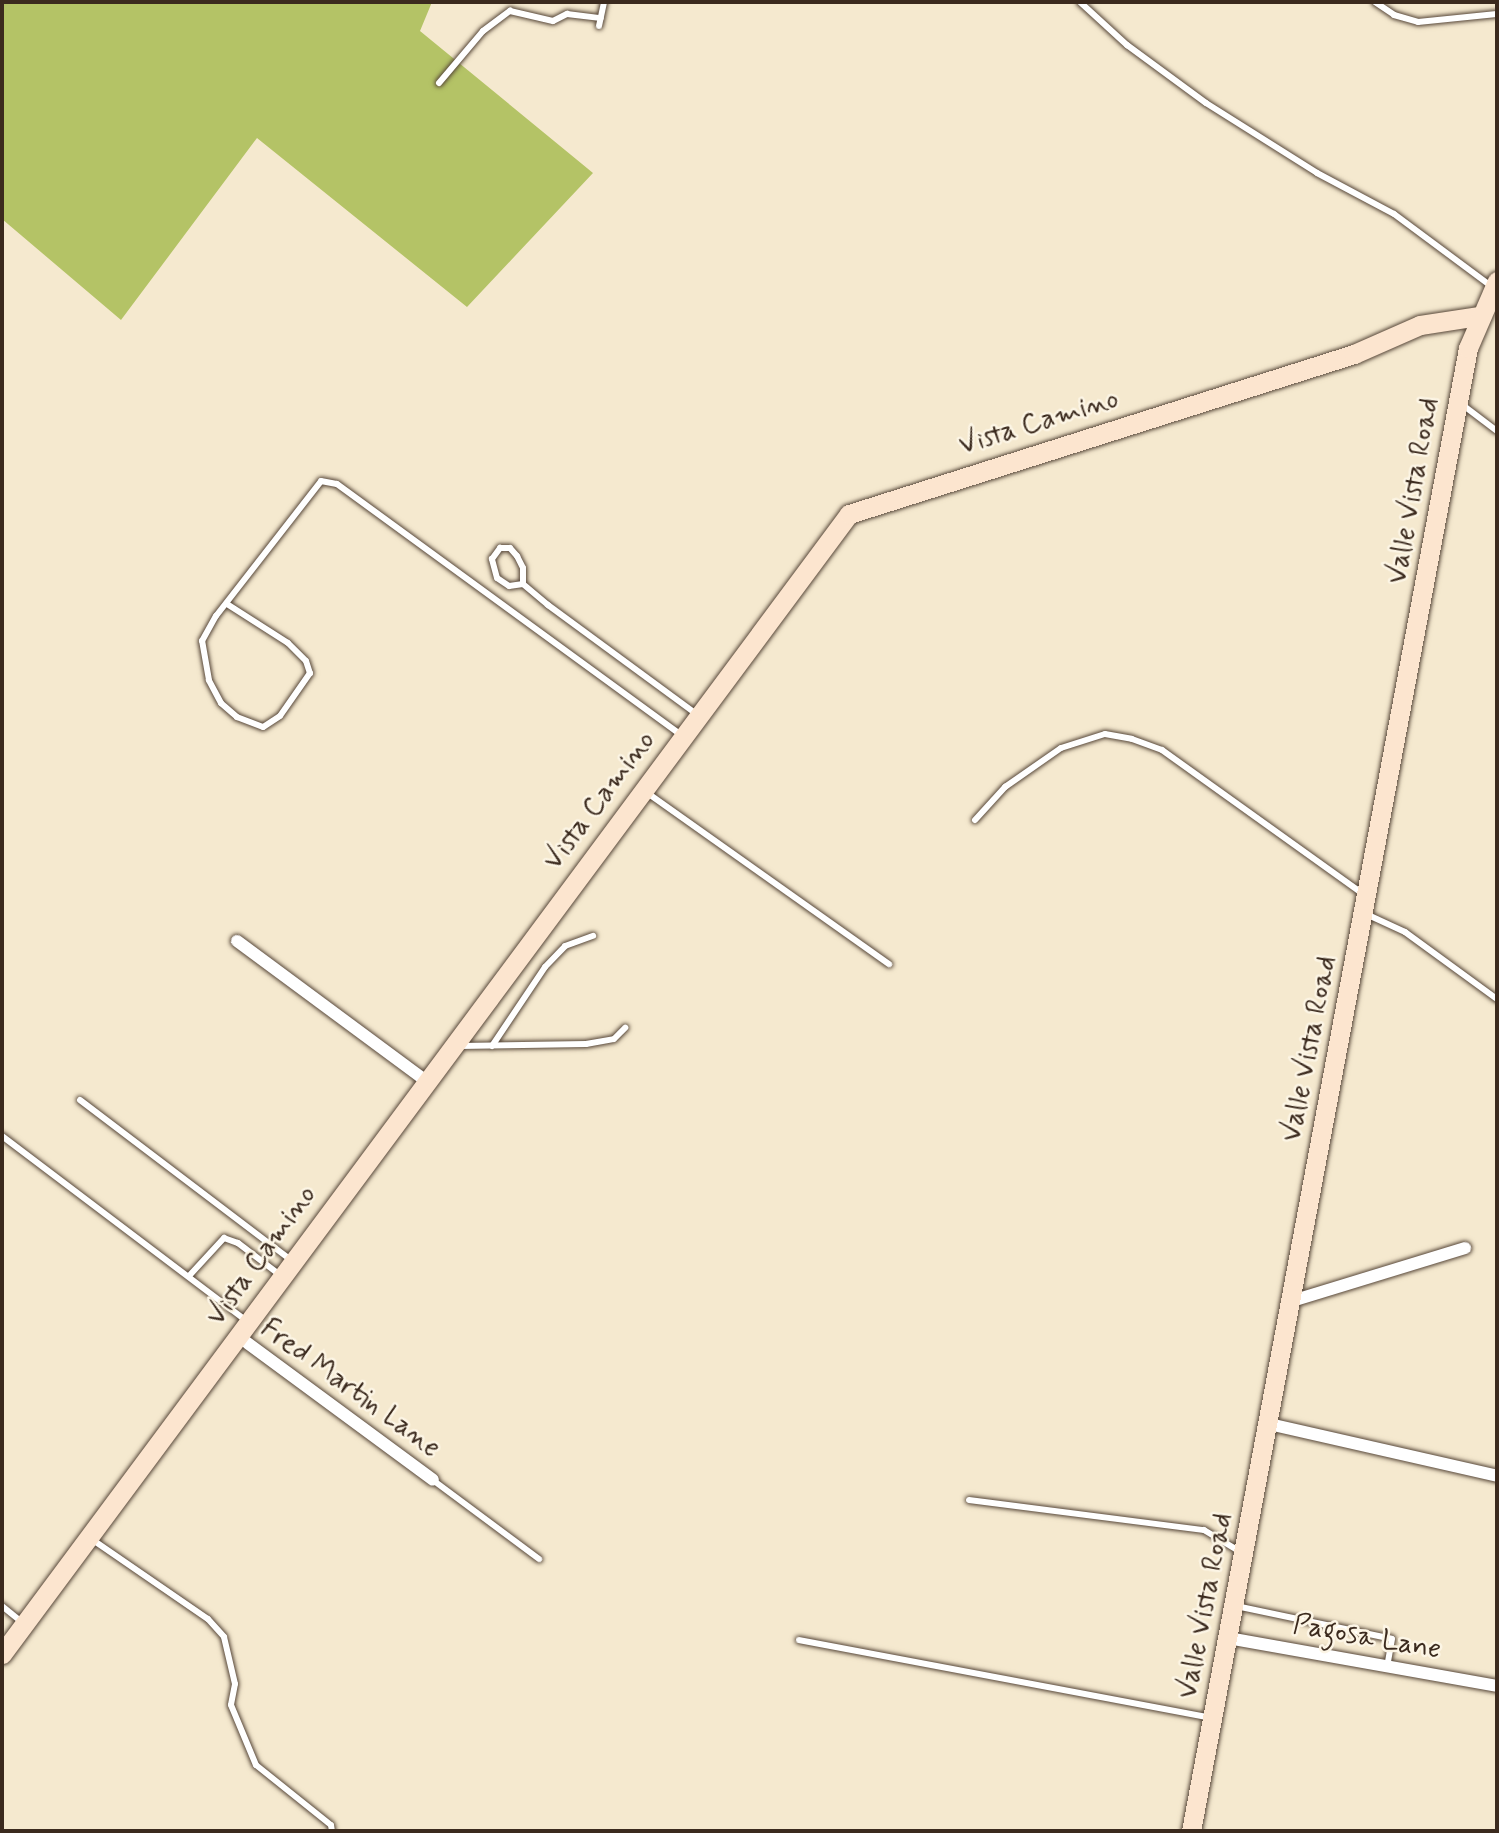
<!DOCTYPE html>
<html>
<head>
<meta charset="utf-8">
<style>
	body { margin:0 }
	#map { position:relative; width:1499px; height:1833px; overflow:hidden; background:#f5e9cf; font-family:Mynerve,sans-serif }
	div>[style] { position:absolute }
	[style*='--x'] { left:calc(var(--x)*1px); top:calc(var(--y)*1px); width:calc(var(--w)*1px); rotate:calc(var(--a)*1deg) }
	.green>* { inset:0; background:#b4c366 }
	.roads { filter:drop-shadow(0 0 2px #574739) drop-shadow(0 0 2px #574739) }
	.lane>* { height:6px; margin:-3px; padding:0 3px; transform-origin:3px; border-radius:3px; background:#fff }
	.street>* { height:12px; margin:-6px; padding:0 6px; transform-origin:6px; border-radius:6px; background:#fff }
	.secondary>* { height:19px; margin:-9.5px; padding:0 9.5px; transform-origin:9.5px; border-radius:9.5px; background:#fce5cf }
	span { translate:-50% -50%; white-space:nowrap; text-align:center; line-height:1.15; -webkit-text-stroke:5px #fcf5e5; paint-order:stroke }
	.street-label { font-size:28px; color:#3b2a1e }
	.frame { position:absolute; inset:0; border:4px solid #3b2a1e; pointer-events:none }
</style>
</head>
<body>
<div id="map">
	<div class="green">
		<div style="clip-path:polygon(2px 2px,432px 2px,420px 31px,593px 173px,467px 307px,257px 138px,121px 320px,2px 219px)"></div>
	</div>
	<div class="roads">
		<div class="lane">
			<div style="--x:1080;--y:2;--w:64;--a:42.5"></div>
			<div style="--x:1127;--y:45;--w:98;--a:36.3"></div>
			<div style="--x:1206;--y:103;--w:131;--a:32.2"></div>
			<div style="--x:1317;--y:173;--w:87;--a:28"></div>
			<div style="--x:1394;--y:214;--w:121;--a:36.6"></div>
			<div style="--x:1375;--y:2;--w:23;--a:34"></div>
			<div style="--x:1394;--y:15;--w:25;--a:16"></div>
			<div style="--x:1418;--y:22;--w:79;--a:-5.8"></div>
			<div style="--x:599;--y:26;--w:25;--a:-78"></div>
			<div style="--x:439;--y:83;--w:68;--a:-49.8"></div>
			<div style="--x:483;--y:31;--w:34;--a:-37"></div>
			<div style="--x:510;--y:11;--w:44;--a:13.1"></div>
			<div style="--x:553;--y:21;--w:16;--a:-27"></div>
			<div style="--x:567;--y:14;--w:34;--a:7"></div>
			<div style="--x:1460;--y:403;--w:46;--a:37.1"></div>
			<div style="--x:523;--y:584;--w:14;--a:172"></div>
			<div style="--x:509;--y:586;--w:14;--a:-146"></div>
			<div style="--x:497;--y:578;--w:20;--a:-105"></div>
			<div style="--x:492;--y:559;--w:14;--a:-54"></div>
			<div style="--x:500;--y:548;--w:10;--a:0"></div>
			<div style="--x:510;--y:548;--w:11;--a:49"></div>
			<div style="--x:517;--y:556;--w:13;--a:63"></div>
			<div style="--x:523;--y:568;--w:16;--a:90"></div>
			<div style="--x:523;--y:584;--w:33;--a:40"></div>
			<div style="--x:548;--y:605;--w:186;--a:36.3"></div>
			<div style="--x:227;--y:604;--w:72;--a:32.6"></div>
			<div style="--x:288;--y:643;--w:25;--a:45"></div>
			<div style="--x:306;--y:661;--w:13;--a:72"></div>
			<div style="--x:310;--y:673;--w:52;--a:124.9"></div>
			<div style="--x:280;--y:716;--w:20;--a:147"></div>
			<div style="--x:263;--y:727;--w:28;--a:-159"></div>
			<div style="--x:237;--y:717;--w:21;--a:-139"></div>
			<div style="--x:221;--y:703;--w:26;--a:-118"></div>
			<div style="--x:209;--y:680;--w:40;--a:-100"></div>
			<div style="--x:202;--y:641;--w:29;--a:-61"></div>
			<div style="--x:216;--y:616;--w:171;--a:-52.1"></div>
			<div style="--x:321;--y:481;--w:16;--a:11"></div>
			<div style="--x:337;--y:484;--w:426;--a:36.1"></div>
			<div style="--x:646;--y:792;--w:298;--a:35.3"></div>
			<div style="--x:975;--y:820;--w:45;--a:-47.7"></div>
			<div style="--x:1005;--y:787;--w:68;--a:-34.9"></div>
			<div style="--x:1061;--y:748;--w:46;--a:-17.7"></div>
			<div style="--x:1105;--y:734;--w:27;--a:10"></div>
			<div style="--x:1132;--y:739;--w:32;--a:20"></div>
			<div style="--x:1162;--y:750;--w:247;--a:35.6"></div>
			<div style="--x:1366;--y:914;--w:43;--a:24.8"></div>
			<div style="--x:1405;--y:932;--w:114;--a:36.1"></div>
			<div style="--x:460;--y:1046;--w:126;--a:-0.9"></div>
			<div style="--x:586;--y:1044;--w:28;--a:-10"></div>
			<div style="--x:614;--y:1039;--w:16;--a:-45"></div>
			<div style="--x:492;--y:1046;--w:95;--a:-56.1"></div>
			<div style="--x:545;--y:967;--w:29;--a:-46"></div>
			<div style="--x:565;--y:946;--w:30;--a:-20"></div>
			<div style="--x:80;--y:1100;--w:265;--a:37.2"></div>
			<div style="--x:2;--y:1136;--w:307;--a:37.1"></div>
			<div style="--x:189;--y:1276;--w:52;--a:-47.4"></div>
			<div style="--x:224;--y:1238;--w:15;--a:20"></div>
			<div style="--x:238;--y:1243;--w:53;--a:37.3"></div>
			<div style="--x:434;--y:1481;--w:131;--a:36.6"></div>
			<div style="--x:969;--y:1500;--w:237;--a:7.3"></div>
			<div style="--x:1204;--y:1530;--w:41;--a:31"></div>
			<div style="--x:90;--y:1538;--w:143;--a:34.5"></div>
			<div style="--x:208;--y:1619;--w:24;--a:48"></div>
			<div style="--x:224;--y:1637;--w:48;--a:76.8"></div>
			<div style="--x:235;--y:1684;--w:21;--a:101"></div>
			<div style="--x:231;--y:1705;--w:65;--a:67.4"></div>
			<div style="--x:256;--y:1765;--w:96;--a:38.7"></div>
			<div style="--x:331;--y:1825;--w:6;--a:81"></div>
			<div style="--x:2;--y:1606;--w:26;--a:39"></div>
			<div style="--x:1236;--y:1606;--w:159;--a:11.9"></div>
			<div style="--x:1392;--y:1639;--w:29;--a:100"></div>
			<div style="--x:799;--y:1640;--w:416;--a:10.7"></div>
		</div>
		<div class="street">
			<div style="--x:237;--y:941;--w:234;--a:36.5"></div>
			<div style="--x:1292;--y:1301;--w:181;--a:-17"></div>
			<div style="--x:238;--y:1336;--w:242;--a:36.4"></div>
			<div style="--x:1269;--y:1424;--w:234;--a:12.8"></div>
			<div style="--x:1228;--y:1638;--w:273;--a:10.1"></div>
		</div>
		<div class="secondary">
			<div style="--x:2;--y:1654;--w:1420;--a:-53.39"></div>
			<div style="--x:849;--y:514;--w:530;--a:-17.58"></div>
			<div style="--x:1354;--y:354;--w:72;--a:-23.7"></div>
			<div style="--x:1420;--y:325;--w:60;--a:-8.7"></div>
			<div style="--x:1191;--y:1831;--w:1509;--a:-79.42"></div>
			<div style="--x:1468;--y:348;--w:73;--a:-66.6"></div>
		</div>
	</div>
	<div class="street-label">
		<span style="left:1039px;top:423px;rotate:-17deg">Vista Camino</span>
		<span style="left:1414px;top:491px;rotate:-80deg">Valle Vista Road</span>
		<span style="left:600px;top:801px;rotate:-53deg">Vista Camino</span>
		<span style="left:1310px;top:1049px;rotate:-79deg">Valle Vista Road</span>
		<span style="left:262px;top:1256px;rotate:-54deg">Vista Camino</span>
		<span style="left:350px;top:1389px;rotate:36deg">Fred Martin Lane</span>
		<span style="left:1206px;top:1606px;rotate:-79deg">Valle Vista Road</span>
		<span style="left:1367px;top:1638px;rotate:10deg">Pagosa Lane</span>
	</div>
	<div class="frame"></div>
</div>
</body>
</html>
